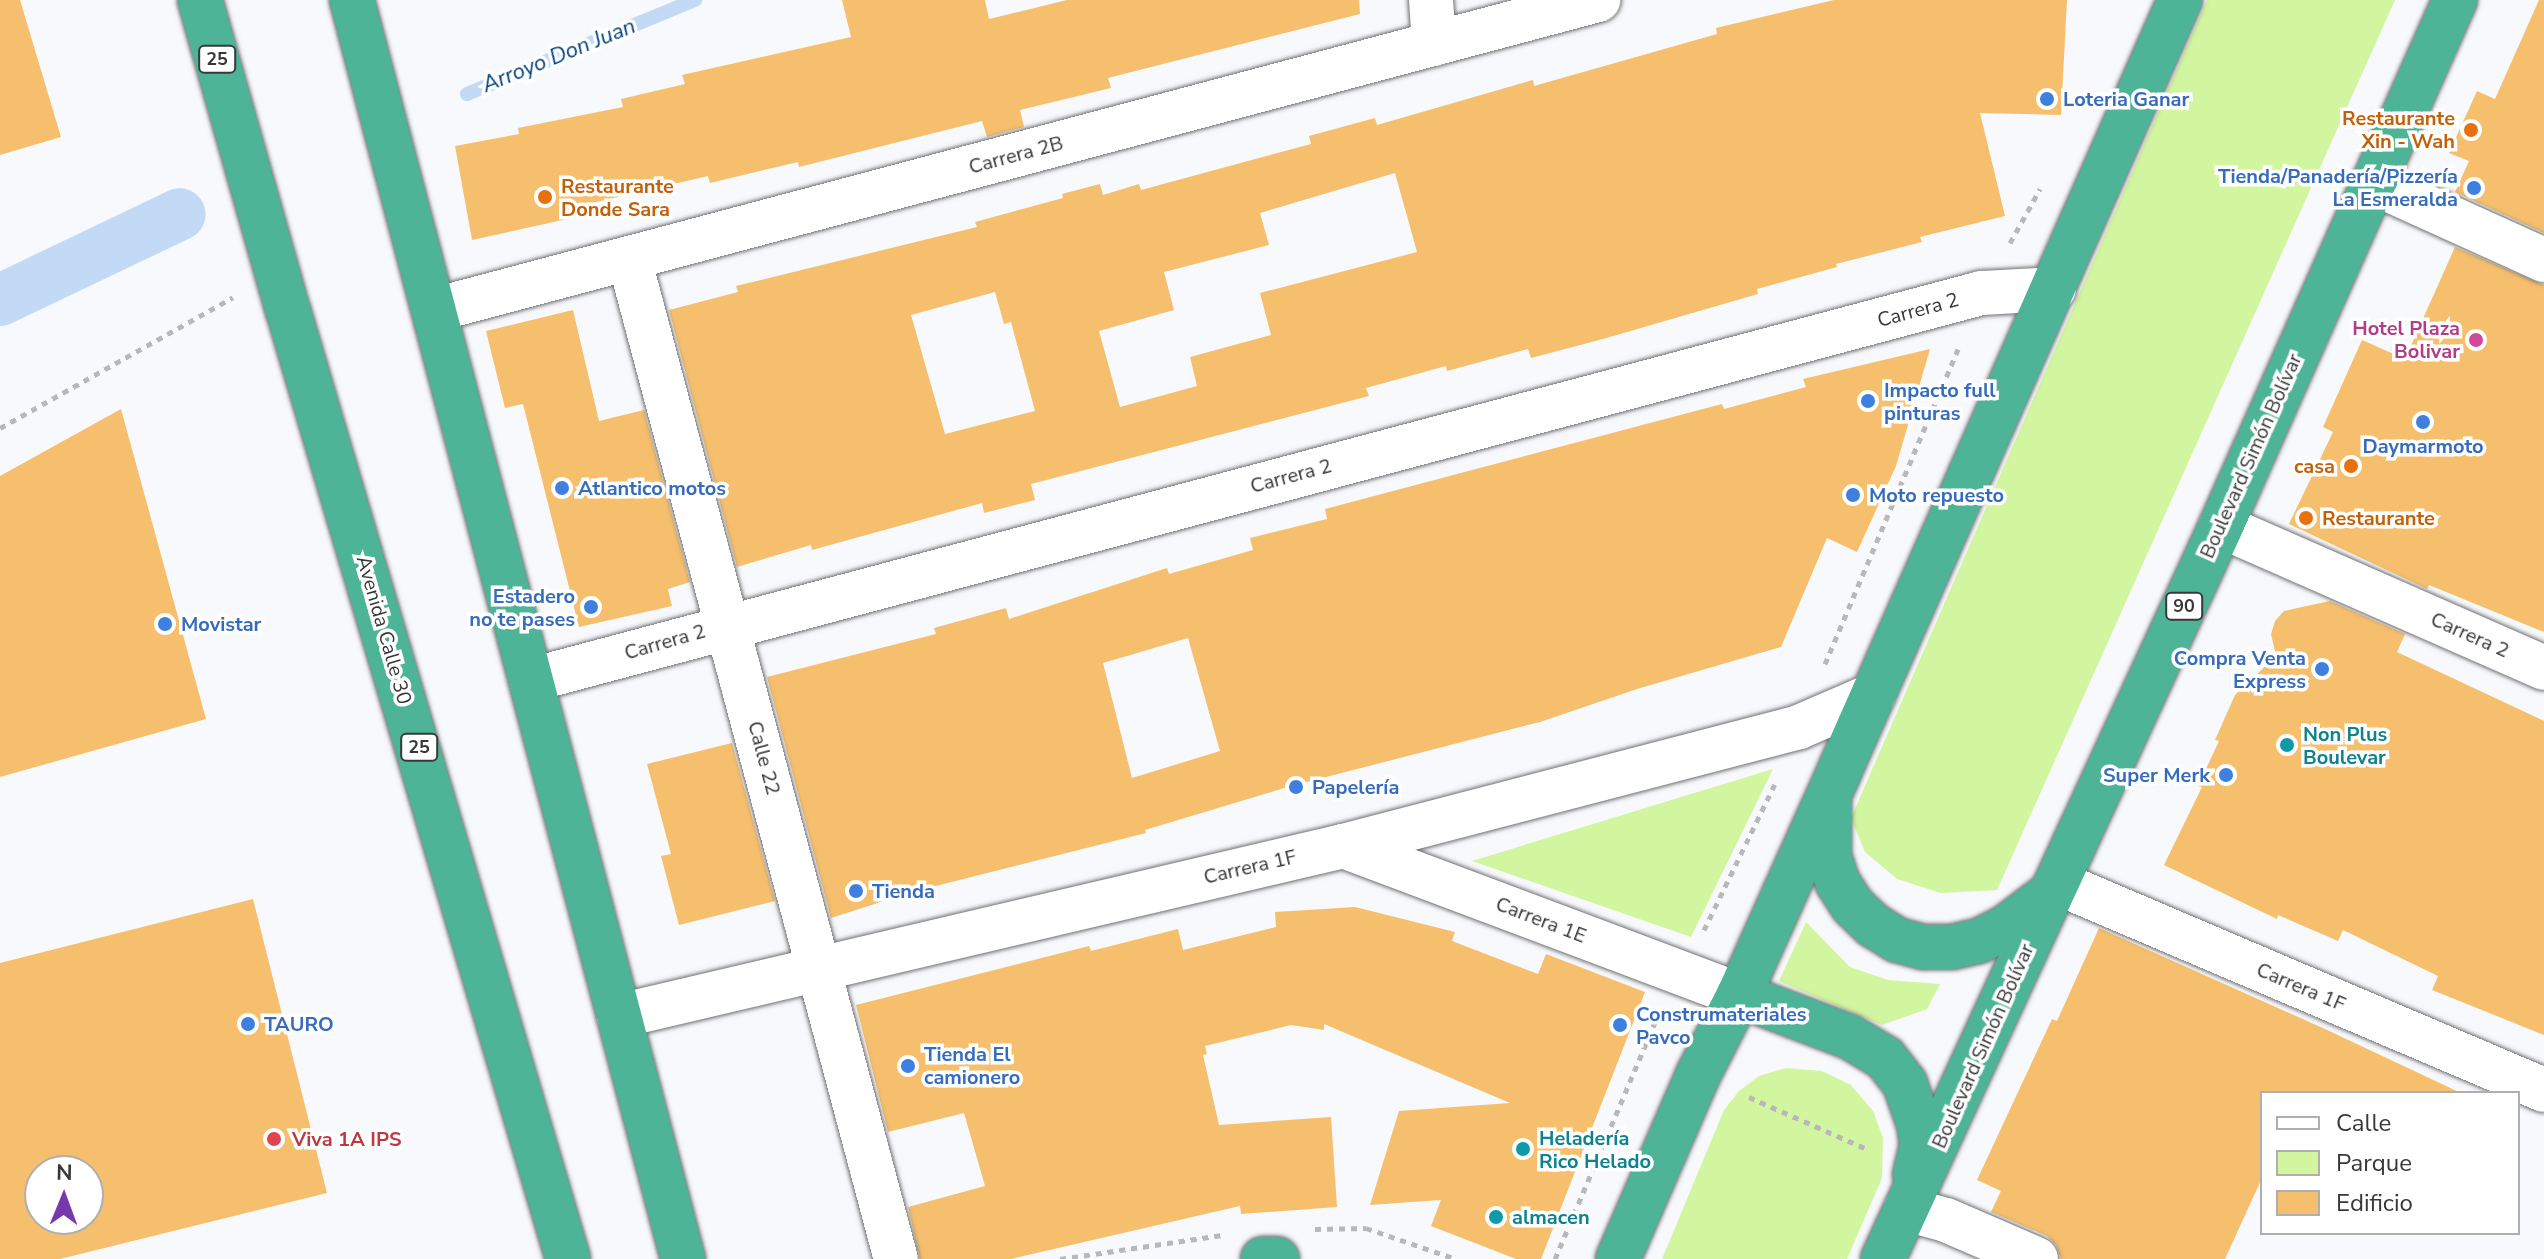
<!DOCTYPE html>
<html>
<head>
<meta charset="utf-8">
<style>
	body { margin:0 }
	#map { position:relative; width:2544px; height:1259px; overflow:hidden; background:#f8f9fc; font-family:"Nunito Sans",sans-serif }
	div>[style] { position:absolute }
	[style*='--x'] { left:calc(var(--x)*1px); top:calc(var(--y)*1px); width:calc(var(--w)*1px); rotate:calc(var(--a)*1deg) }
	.green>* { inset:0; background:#d2f59f }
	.stream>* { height:14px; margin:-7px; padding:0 7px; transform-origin:7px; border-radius:7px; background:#c3daf7 }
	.canal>* { height:52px; margin:-26px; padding:0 26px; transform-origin:26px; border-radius:26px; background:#c3daf7 }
	.building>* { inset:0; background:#f5bf6d }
	.path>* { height:5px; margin-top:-2.5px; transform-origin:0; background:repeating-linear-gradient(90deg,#b8b8bb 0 6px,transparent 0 12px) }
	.roads { filter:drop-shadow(0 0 2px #707174) drop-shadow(0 0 2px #707174) }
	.street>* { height:44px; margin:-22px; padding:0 22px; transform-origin:22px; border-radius:22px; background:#fff }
	.secondary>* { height:44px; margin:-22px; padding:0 22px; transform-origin:22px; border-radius:22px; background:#fff }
	.highway>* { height:44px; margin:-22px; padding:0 22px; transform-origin:22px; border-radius:22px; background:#4db497 }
	.dots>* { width:22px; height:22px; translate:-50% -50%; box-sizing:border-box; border:4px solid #fff; border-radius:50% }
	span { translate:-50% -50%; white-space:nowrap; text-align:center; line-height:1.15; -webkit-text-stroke:7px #fff; paint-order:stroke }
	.shield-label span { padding:2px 6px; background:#fff; border:2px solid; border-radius:6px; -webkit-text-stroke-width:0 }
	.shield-label { font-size:18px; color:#383839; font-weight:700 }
	.shop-label { font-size:20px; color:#366cbe; font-weight:700 }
	.left { translate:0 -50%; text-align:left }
	.right { translate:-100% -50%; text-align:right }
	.food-label { font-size:20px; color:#c56008; font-weight:700 }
	.street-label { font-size:20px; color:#383839 }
	.hotel-label { font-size:20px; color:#b23c85; font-weight:700 }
	.culture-label { font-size:20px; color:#0d838f; font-weight:700 }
	.health-label { font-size:20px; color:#be3a42; font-weight:700 }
	.water-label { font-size:22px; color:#03427f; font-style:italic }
	.legend { position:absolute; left:2260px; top:1091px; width:260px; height:144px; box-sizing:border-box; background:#fff; border:2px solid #afafb0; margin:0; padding:10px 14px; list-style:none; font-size:24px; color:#383839 }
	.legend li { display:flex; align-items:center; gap:16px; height:40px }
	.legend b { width:40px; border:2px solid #afafb0 }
	.north { position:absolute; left:24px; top:1155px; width:80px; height:80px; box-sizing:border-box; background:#fff; border:2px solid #afafb0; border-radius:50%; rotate:1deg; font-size:22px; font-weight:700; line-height:32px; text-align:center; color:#383839 }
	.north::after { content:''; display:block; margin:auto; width:28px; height:36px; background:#7838ad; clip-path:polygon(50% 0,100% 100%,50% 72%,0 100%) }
</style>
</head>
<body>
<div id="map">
	<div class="green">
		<div style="clip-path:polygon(2207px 0,2395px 0,1997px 890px,1941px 893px,1897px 879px,1865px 852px,1851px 818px)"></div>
		<div style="clip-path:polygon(1773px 769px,1691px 937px,1472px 861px)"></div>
		<div style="clip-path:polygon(1806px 922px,1850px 967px,1888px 980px,1940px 984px,1927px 1009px,1882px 1025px,1779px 981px)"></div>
		<div style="clip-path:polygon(1786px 1068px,1822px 1071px,1851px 1085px,1873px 1111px,1883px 1138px,1882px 1178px,1847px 1259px,1662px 1259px,1724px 1110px,1739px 1091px,1759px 1076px)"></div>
	</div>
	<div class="stream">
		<div style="--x:467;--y:94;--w:247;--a:-22.4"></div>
	</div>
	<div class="canal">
		<div style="--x:0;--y:300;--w:199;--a:-25.5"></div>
	</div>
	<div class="building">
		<div style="clip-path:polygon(0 0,20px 0,61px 137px,0 155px)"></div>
		<div style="clip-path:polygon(842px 0,985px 0,989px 19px,1067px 0,1359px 0,1360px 14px,1108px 78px,1111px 88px,1020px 110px,1024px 127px,987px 137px,982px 121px,799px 167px,798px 162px,710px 183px,708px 176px,588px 204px,590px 214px,472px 240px,455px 146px,519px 134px,518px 128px,623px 107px,621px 99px,685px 84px,682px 75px,851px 37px)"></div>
		<div style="clip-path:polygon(evenodd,1834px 0,2067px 0,2061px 115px,1980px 113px,2005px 216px,1920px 237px,1922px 242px,1836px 264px,1837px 267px,1757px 289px,1758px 294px,1603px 339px,1531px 358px,1528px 349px,1447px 371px,1446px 366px,1366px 388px,1369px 396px,1031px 484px,1035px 500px,984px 513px,982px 503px,812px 550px,811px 545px,737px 567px,669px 310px,738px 292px,736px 286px,977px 227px,975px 222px,1063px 198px,1062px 194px,1100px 184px,1103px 195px,1139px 184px,1141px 190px,1311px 144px,1309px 136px,1375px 118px,1377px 125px,1533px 80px,1534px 86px,1717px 34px,1716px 28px,1834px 0,1395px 173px,1417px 252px,1260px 293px,1271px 335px,1190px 357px,1197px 386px,1120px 407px,1099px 331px,1174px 310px,1164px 272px,1269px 245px,1260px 213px,1395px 173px,1834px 0,995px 292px,1004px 324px,1011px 322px,1035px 411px,945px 434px,911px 315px,995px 292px)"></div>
		<div style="clip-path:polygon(2539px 0,2544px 0,2544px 233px,2455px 192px,2469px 161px,2449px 153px,2477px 91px,2495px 99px)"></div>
		<div style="clip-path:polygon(2455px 247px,2544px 285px,2544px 632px,2429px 585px,2427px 589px,2289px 524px,2333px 432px,2323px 427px,2362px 340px,2405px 359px)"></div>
		<div style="clip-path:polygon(573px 310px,599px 421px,644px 410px,690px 582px,668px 589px,672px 606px,579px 627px,523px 404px,505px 408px,486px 331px)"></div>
		<div style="clip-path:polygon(evenodd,1930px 349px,1896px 466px,1857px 552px,1827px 538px,1781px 647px,1637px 689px,1540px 722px,1291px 786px,1145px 830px,1146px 833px,912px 892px,831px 918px,767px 677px,936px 634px,934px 628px,1006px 608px,1009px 619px,1167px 568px,1169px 574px,1253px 550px,1250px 538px,1327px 519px,1325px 509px,1722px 404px,1724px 409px,1806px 387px,1803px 379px,1930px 349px,1188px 638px,1220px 751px,1132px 778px,1103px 663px,1188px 638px)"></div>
		<div style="clip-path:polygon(121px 409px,206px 719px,0 777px,0 476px)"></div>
		<div style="clip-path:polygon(2330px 601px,2405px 634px,2397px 652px,2544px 721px,2544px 1035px,2432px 990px,2438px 976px,2343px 930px,2338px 941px,2278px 915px,2277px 919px,2164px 865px,2202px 787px,2198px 786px,2219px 741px,2215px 740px,2235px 695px,2276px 656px,2271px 634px,2275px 621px,2284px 611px)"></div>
		<div style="clip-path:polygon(732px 743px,775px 901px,679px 925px,661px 856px,671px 854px,647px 764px)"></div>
		<div style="clip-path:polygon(evenodd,253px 899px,327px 1193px,60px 1259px,0 1259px,0 963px,253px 899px,40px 1171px,88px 1171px,88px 1219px,40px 1219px,40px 1171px)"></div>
		<div style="clip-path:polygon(1355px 907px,1455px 932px,1452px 941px,1538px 974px,1546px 954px,1645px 992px,1541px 1259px,1516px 1259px,1431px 1226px,1441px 1200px,1370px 1205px,1399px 1111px,1510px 1103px,1324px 1024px,1324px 1030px,1291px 1025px,1205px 1046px,1207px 1054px,1203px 1055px,1219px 1125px,1331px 1117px,1337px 1207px,1241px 1214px,1240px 1206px,1011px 1259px,920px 1259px,908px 1207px,985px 1186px,964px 1113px,888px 1132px,856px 1005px,1089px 946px,1091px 951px,1178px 929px,1183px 950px,1276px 927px,1275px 912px)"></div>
		<div style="clip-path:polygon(2099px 928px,2325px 1029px,2461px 1093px,2262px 1093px,2262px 1178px,2225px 1259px,2061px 1259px,2056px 1245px,2047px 1236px,1991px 1212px,2001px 1191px,1977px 1180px,2052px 1019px,2057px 1021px)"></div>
	</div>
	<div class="path">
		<div style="--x:2010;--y:243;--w:62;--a:-60.9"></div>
		<div style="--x:0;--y:428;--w:267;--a:-29.3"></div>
		<div style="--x:1825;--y:664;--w:342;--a:-67.1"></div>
		<div style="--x:1704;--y:930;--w:162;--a:-64.1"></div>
		<div style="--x:1749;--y:1097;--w:131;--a:23.8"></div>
		<div style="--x:1315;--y:1229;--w:51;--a:-1.1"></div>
		<div style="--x:1366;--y:1228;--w:95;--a:19"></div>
		<div style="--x:1060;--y:1259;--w:164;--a:-8.4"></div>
		<div style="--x:1555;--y:1259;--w:267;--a:-67.1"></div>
	</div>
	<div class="roads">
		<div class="street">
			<div style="--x:1431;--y:0;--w:44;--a:86.1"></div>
			<div style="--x:629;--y:258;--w:1036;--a:75.07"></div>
			<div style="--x:434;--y:310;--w:1205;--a:-14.91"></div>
			<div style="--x:2221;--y:526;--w:353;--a:23.7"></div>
			<div style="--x:531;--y:680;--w:1501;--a:-14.94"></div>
			<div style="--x:1981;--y:293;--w:73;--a:-3.1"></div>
			<div style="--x:1343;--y:846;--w:423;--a:20.6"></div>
			<div style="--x:2058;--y:883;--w:528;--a:23.07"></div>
			<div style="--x:619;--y:1016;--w:744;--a:-13.21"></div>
			<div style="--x:1343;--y:846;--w:471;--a:-14.6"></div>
			<div style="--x:1799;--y:727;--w:81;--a:-23.4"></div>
			<div style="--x:1906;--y:1209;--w:41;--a:15.4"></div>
			<div style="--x:1946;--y:1220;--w:98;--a:23.4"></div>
		</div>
		<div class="secondary">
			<div style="--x:2374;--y:183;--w:187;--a:24.4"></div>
		</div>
		<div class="highway">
			<div style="--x:200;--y:0;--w:322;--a:74.2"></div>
			<div style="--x:288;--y:310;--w:989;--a:73.56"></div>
			<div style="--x:352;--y:0;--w:1302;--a:75.27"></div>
			<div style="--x:1829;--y:802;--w:54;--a:90"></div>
			<div style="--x:1829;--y:856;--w:28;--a:72"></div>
			<div style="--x:1838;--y:883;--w:27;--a:57"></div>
			<div style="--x:1853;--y:906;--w:28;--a:44"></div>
			<div style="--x:1873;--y:925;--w:28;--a:32"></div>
			<div style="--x:1897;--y:940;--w:28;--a:15"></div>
			<div style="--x:1924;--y:947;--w:28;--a:0"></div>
			<div style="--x:1952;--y:947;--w:28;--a:-13"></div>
			<div style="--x:1979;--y:941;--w:29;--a:-27"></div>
			<div style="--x:2005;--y:928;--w:56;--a:-37.1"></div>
			<div style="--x:1739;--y:995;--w:119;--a:20.7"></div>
			<div style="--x:1850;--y:1037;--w:41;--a:31"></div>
			<div style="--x:1885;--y:1058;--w:33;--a:52"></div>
			<div style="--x:1905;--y:1084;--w:42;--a:70.7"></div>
			<div style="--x:1919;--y:1124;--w:21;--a:82"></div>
			<div style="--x:1922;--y:1145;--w:31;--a:103"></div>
			<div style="--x:1263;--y:1259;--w:14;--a:0"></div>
			<div style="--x:1618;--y:1259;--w:201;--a:-66.5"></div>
			<div style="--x:1698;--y:1075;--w:90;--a:-62.9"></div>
			<div style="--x:1739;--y:995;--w:244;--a:-65.8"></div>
			<div style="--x:1839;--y:772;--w:844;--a:-66.17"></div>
			<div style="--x:1883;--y:1259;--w:807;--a:-65.24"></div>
			<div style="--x:2221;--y:526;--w:576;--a:-66.02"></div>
		</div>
	</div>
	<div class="dots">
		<div style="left:2047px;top:99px;background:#3f7fe0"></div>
		<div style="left:2471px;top:130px;background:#e8710a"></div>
		<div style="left:2474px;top:188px;background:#3f7fe0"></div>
		<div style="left:545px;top:197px;background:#e8710a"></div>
		<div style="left:2476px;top:340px;background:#d1479c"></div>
		<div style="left:1868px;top:401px;background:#3f7fe0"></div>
		<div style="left:2423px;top:422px;background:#3f7fe0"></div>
		<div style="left:2351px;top:466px;background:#e8710a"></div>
		<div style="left:562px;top:488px;background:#3f7fe0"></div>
		<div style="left:1853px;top:495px;background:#3f7fe0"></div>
		<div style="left:2306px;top:518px;background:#e8710a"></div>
		<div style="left:591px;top:607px;background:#3f7fe0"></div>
		<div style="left:165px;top:624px;background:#3f7fe0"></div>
		<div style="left:2322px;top:669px;background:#3f7fe0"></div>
		<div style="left:2287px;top:745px;background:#0f9aa8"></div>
		<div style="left:2226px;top:775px;background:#3f7fe0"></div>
		<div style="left:1296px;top:787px;background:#3f7fe0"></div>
		<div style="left:856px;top:891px;background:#3f7fe0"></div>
		<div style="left:248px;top:1024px;background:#3f7fe0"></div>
		<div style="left:1620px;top:1025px;background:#3f7fe0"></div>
		<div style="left:908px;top:1066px;background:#3f7fe0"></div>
		<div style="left:274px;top:1139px;background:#e0444e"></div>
		<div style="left:1523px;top:1149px;background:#0f9aa8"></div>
		<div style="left:1496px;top:1217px;background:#0f9aa8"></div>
	</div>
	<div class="shield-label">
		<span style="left:217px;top:59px">25</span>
		<span style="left:2184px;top:606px">90</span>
		<span style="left:419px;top:747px">25</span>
	</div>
	<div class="shop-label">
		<span class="left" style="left:2063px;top:99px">Loteria Ganar</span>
		<span class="right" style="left:2458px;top:188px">Tienda/Panadería/Pizzería<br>La Esmeralda</span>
		<span class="left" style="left:1884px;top:402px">Impacto full<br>pinturas</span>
		<span style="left:2423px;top:446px">Daymarmoto</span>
		<span class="left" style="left:578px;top:488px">Atlantico motos</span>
		<span class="left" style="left:1869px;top:495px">Moto repuesto</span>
		<span class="right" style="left:575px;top:608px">Estadero<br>no te pases</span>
		<span class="left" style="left:181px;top:624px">Movistar</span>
		<span class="right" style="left:2306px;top:670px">Compra Venta<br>Express</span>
		<span class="right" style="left:2210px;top:775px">Super Merk</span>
		<span class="left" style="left:1312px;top:787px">Papelería</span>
		<span class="left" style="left:872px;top:891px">Tienda</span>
		<span class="left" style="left:1636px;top:1026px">Construmateriales<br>Pavco</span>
		<span class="left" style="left:264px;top:1024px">TAURO</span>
		<span class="left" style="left:924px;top:1066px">Tienda El<br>camionero</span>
	</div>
	<div class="food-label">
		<span class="right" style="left:2455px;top:130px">Restaurante<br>Xin - Wah</span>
		<span class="left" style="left:561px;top:198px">Restaurante<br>Donde Sara</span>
		<span class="right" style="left:2335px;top:466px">casa</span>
		<span class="left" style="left:2322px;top:518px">Restaurante</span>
	</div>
	<div class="street-label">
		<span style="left:1016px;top:155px;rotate:-15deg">Carrera 2B</span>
		<span style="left:1918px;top:310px;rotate:-15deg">Carrera 2</span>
		<span style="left:2251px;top:456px;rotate:-66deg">Boulevard Simón Bolívar</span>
		<span style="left:1291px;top:476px;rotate:-15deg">Carrera 2</span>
		<span style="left:384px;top:630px;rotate:74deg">Avenida Calle 30</span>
		<span style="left:2470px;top:635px;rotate:24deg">Carrera 2</span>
		<span style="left:665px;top:642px;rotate:-16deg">Carrera 2</span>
		<span style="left:764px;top:758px;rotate:75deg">Calle 22</span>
		<span style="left:1250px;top:867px;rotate:-13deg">Carrera 1F</span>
		<span style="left:1541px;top:920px;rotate:21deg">Carrera 1E</span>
		<span style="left:2301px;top:987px;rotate:23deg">Carrera 1F</span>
		<span style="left:1983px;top:1046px;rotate:-66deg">Boulevard Simón Bolívar</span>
	</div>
	<div class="hotel-label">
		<span class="right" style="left:2460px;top:340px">Hotel Plaza<br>Bolivar</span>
	</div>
	<div class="culture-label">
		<span class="left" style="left:2303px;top:746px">Non Plus<br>Boulevar</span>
		<span class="left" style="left:1539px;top:1150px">Heladería<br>Rico Helado</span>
		<span class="left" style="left:1512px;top:1217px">almacen</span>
	</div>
	<div class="health-label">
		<span class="left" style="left:292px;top:1139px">Viva 1A IPS</span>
	</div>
	<div class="water-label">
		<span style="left:559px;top:56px;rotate:-22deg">Arroyo Don Juan</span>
	</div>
	<ul class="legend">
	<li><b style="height:10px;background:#fff"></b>Calle</li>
	<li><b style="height:22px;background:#d2f59f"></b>Parque</li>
	<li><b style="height:22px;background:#f5bf6d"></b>Edificio</li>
	</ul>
	<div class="north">N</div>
</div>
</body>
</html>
